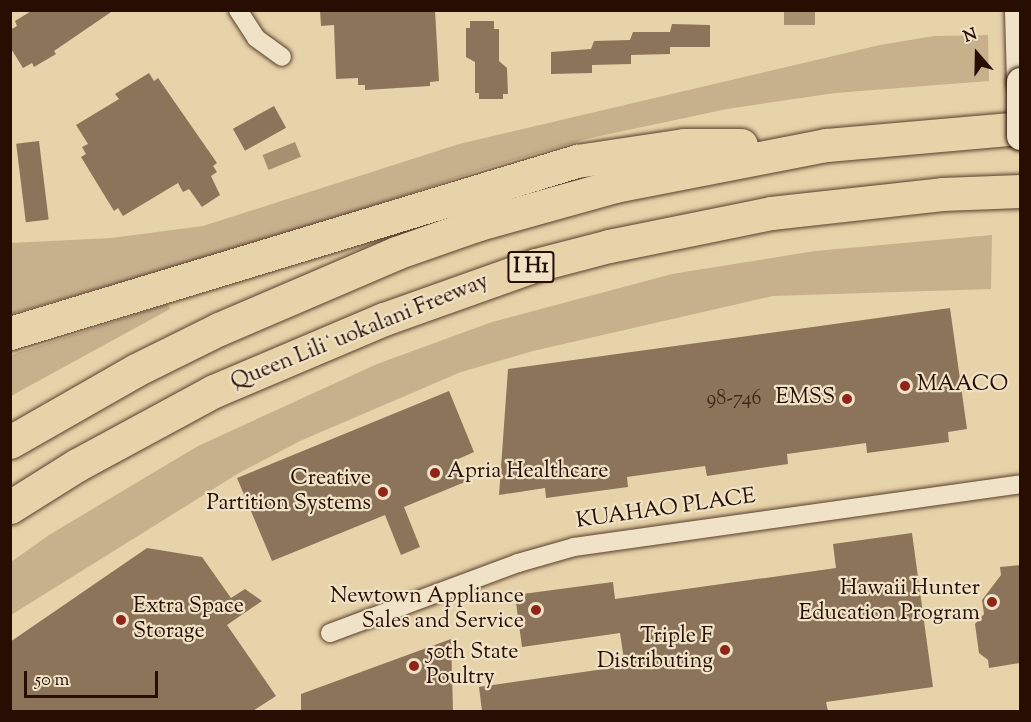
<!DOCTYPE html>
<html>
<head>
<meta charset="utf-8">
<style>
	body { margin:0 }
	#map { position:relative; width:1031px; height:722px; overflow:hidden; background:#e7d3a9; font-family:"Sorts Mill Goudy",serif }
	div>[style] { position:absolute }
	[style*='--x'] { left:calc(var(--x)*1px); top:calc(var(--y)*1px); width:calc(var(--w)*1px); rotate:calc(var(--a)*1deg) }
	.green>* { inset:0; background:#c7b18d }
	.water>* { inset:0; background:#a69070; transform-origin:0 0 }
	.building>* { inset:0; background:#8b7459; transform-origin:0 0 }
	.roads { filter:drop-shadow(0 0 2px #583e2c) drop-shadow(0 0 2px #583e2c) }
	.street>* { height:18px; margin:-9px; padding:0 9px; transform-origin:9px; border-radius:9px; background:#efe2c7 }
	.secondary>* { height:27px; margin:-13.5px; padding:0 13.5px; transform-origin:13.5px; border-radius:13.5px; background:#efe2c7 }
	.highway>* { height:33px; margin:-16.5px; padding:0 16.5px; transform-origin:16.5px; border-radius:16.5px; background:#e7d3a9 }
	.bridges { filter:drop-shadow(0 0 2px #280d02) drop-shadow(0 0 2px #280d02) }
	.secondary-bridge>* { height:27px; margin:-13.5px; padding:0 13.5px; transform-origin:13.5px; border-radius:13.5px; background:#efe2c7 }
	.dots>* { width:16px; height:16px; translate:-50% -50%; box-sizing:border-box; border:3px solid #efe2c7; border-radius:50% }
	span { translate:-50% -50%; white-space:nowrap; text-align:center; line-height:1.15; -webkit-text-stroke:4.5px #efe2c7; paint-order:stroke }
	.number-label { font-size:20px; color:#412718 }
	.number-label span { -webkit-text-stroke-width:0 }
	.shield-label span { padding:2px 4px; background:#efe2c7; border:2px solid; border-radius:4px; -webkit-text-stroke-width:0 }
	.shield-label { font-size:21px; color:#280d02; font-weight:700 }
	.street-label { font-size:22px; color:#280d02 }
	.poi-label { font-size:22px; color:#280d02 }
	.left { translate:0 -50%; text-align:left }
	.right { translate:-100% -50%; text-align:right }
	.frame { position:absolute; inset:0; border:12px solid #280d02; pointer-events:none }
	.north { position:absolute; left:947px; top:24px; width:60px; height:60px; -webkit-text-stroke:4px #efe2c7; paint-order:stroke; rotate:340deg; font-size:16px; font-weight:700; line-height:24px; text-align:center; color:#280d02 }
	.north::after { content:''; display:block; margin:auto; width:21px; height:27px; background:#280d02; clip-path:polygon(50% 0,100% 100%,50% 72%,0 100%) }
	.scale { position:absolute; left:24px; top:671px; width:134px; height:27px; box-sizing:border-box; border:3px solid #280d02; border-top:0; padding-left:8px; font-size:18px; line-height:21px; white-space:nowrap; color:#280d02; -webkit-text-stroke:4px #efe2c7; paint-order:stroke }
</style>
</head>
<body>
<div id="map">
	<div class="green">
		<div style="clip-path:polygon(988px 35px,989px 81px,835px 93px,727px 109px,586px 139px,480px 170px,293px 233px,11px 314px,10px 243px,111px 238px,203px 226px,459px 144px,880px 45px,934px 36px)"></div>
		<div style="clip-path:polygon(992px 235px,991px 289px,773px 296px,533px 351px,461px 372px,300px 441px,239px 473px,11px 615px,11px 562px,49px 535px,198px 446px,377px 364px,492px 322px,672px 274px,815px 251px)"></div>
		<div style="clip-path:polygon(168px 304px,170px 309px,11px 396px,11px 355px)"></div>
	</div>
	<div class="water">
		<div style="left:784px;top:11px;width:31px;height:14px"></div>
		<div style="left:295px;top:142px;width:16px;height:35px;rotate:68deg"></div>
	</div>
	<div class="building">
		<div style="clip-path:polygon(33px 10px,114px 10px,54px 51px,56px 54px,34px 67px,32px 63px,23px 68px,10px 47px,10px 30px,17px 26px,15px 21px)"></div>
		<div style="clip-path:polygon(320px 10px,435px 10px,439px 81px,430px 82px,430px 86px,365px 90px,365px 85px,358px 85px,358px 78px,336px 79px,334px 25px,321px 26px)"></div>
		<div style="clip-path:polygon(470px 21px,494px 21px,494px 29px,499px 29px,499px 61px,507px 68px,508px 94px,503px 94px,503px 99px,479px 99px,479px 93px,475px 93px,475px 62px,466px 57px,466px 28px,470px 28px)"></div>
		<div style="clip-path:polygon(672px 24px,710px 25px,710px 47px,670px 47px,670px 54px,631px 55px,631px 64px,592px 65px,592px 73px,551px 74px,551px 52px,591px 49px,594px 41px,630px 40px,633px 32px,670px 32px)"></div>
		<div style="clip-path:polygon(149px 73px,154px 81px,158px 78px,217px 163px,213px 166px,217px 172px,211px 176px,220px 195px,202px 207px,189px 189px,183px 192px,178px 183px,123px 216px,118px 208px,114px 211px,81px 157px,86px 154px,82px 147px,88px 144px,76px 125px,119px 99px,115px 94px)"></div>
		<div style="left:274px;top:106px;width:25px;height:47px;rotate:61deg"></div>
		<div style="left:39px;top:141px;width:79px;height:23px;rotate:83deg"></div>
		<div style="clip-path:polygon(950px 308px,967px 429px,948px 432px,949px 442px,867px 453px,866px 443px,787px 454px,788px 464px,707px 476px,705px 466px,627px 477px,628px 487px,546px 498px,545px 488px,499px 495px,508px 369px)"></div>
		<div style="clip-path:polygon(449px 391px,474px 452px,456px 460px,465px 482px,404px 507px,420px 547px,401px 555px,385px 515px,272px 561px,237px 478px)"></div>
		<div style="clip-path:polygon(912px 533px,933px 687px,826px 702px,828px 711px,482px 711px,479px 687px,625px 666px,620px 633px,522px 647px,515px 595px,613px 582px,615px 599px,836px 568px,833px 544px)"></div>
		<div style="clip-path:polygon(147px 548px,202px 557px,231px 598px,245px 589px,262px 601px,227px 625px,276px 696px,253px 711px,10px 711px,10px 642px)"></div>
		<div style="clip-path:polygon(1020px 565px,1020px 663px,989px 668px,988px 660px,979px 653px,975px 624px,984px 614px,982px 600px,1001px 575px,1000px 567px)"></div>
		<div style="clip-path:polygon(451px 639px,453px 711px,301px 711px,301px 694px)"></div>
	</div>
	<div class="roads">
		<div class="street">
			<div style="--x:238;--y:10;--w:33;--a:57"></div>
			<div style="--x:256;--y:38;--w:32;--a:36"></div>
			<div style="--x:330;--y:633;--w:201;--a:-20.4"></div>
			<div style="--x:518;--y:563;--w:58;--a:-15.9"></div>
			<div style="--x:574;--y:547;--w:450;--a:-8"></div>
		</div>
		<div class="secondary">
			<div style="--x:1018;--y:10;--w:71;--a:88.4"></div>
		</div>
		<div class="highway">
			<div style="--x:10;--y:333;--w:593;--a:-16.88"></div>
			<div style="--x:577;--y:161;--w:108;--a:-8.5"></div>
			<div style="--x:684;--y:145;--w:57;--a:0"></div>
			<div style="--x:10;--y:442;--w:145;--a:-29.7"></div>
			<div style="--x:136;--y:370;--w:93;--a:-26.3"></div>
			<div style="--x:219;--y:329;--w:193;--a:-23.2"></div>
			<div style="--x:396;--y:253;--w:88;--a:-19.3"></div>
			<div style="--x:479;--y:224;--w:141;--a:-15.6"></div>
			<div style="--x:615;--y:186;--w:215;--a:-11"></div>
			<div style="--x:826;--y:145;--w:195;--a:-5"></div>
			<div style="--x:10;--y:507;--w:79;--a:-32.1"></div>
			<div style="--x:77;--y:465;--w:156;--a:-28.4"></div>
			<div style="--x:214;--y:391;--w:185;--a:-23"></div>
			<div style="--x:384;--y:319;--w:161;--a:-19.6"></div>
			<div style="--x:536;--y:265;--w:75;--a:-14.6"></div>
			<div style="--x:609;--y:246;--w:165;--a:-11.5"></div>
			<div style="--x:771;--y:213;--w:172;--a:-6.3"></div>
			<div style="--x:942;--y:194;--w:78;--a:-2.2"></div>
		</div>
	</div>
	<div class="bridges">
		<div class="secondary-bridge">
			<div style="--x:1020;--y:81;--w:55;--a:90"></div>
		</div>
	</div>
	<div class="dots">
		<div style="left:905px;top:386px;background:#8f2418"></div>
		<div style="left:847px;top:399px;background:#8f2418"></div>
		<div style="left:435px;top:473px;background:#8f2418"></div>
		<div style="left:383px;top:492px;background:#8f2418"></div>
		<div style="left:992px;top:602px;background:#8f2418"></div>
		<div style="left:536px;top:610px;background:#8f2418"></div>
		<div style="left:121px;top:620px;background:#8f2418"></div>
		<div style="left:725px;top:650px;background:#8f2418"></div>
		<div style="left:414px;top:666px;background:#8f2418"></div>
	</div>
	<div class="number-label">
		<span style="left:734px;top:399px">98-746</span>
	</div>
	<div class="shield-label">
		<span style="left:531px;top:267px">I H1</span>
	</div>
	<div class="street-label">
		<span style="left:360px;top:333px;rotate:-22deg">Queen Liliʻuokalani Freeway</span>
		<span style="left:666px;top:510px;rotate:-8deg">KUAHAO PLACE</span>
	</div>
	<div class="poi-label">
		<span class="left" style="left:917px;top:386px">MAACO</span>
		<span class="right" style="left:835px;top:399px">EMSS</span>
		<span class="left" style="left:447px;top:473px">Apria Healthcare</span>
		<span class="right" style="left:371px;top:492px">Creative<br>Partition Systems</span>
		<span class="right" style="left:980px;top:602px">Hawaii Hunter<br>Education Program</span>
		<span class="right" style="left:524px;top:610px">Newtown Appliance<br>Sales and Service</span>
		<span class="left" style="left:133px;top:620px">Extra Space<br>Storage</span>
		<span class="right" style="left:713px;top:650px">Triple F<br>Distributing</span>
		<span class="left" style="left:426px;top:666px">50th State<br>Poultry</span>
	</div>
	<div class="frame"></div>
	<div class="north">N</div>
	<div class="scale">50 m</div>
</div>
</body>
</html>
